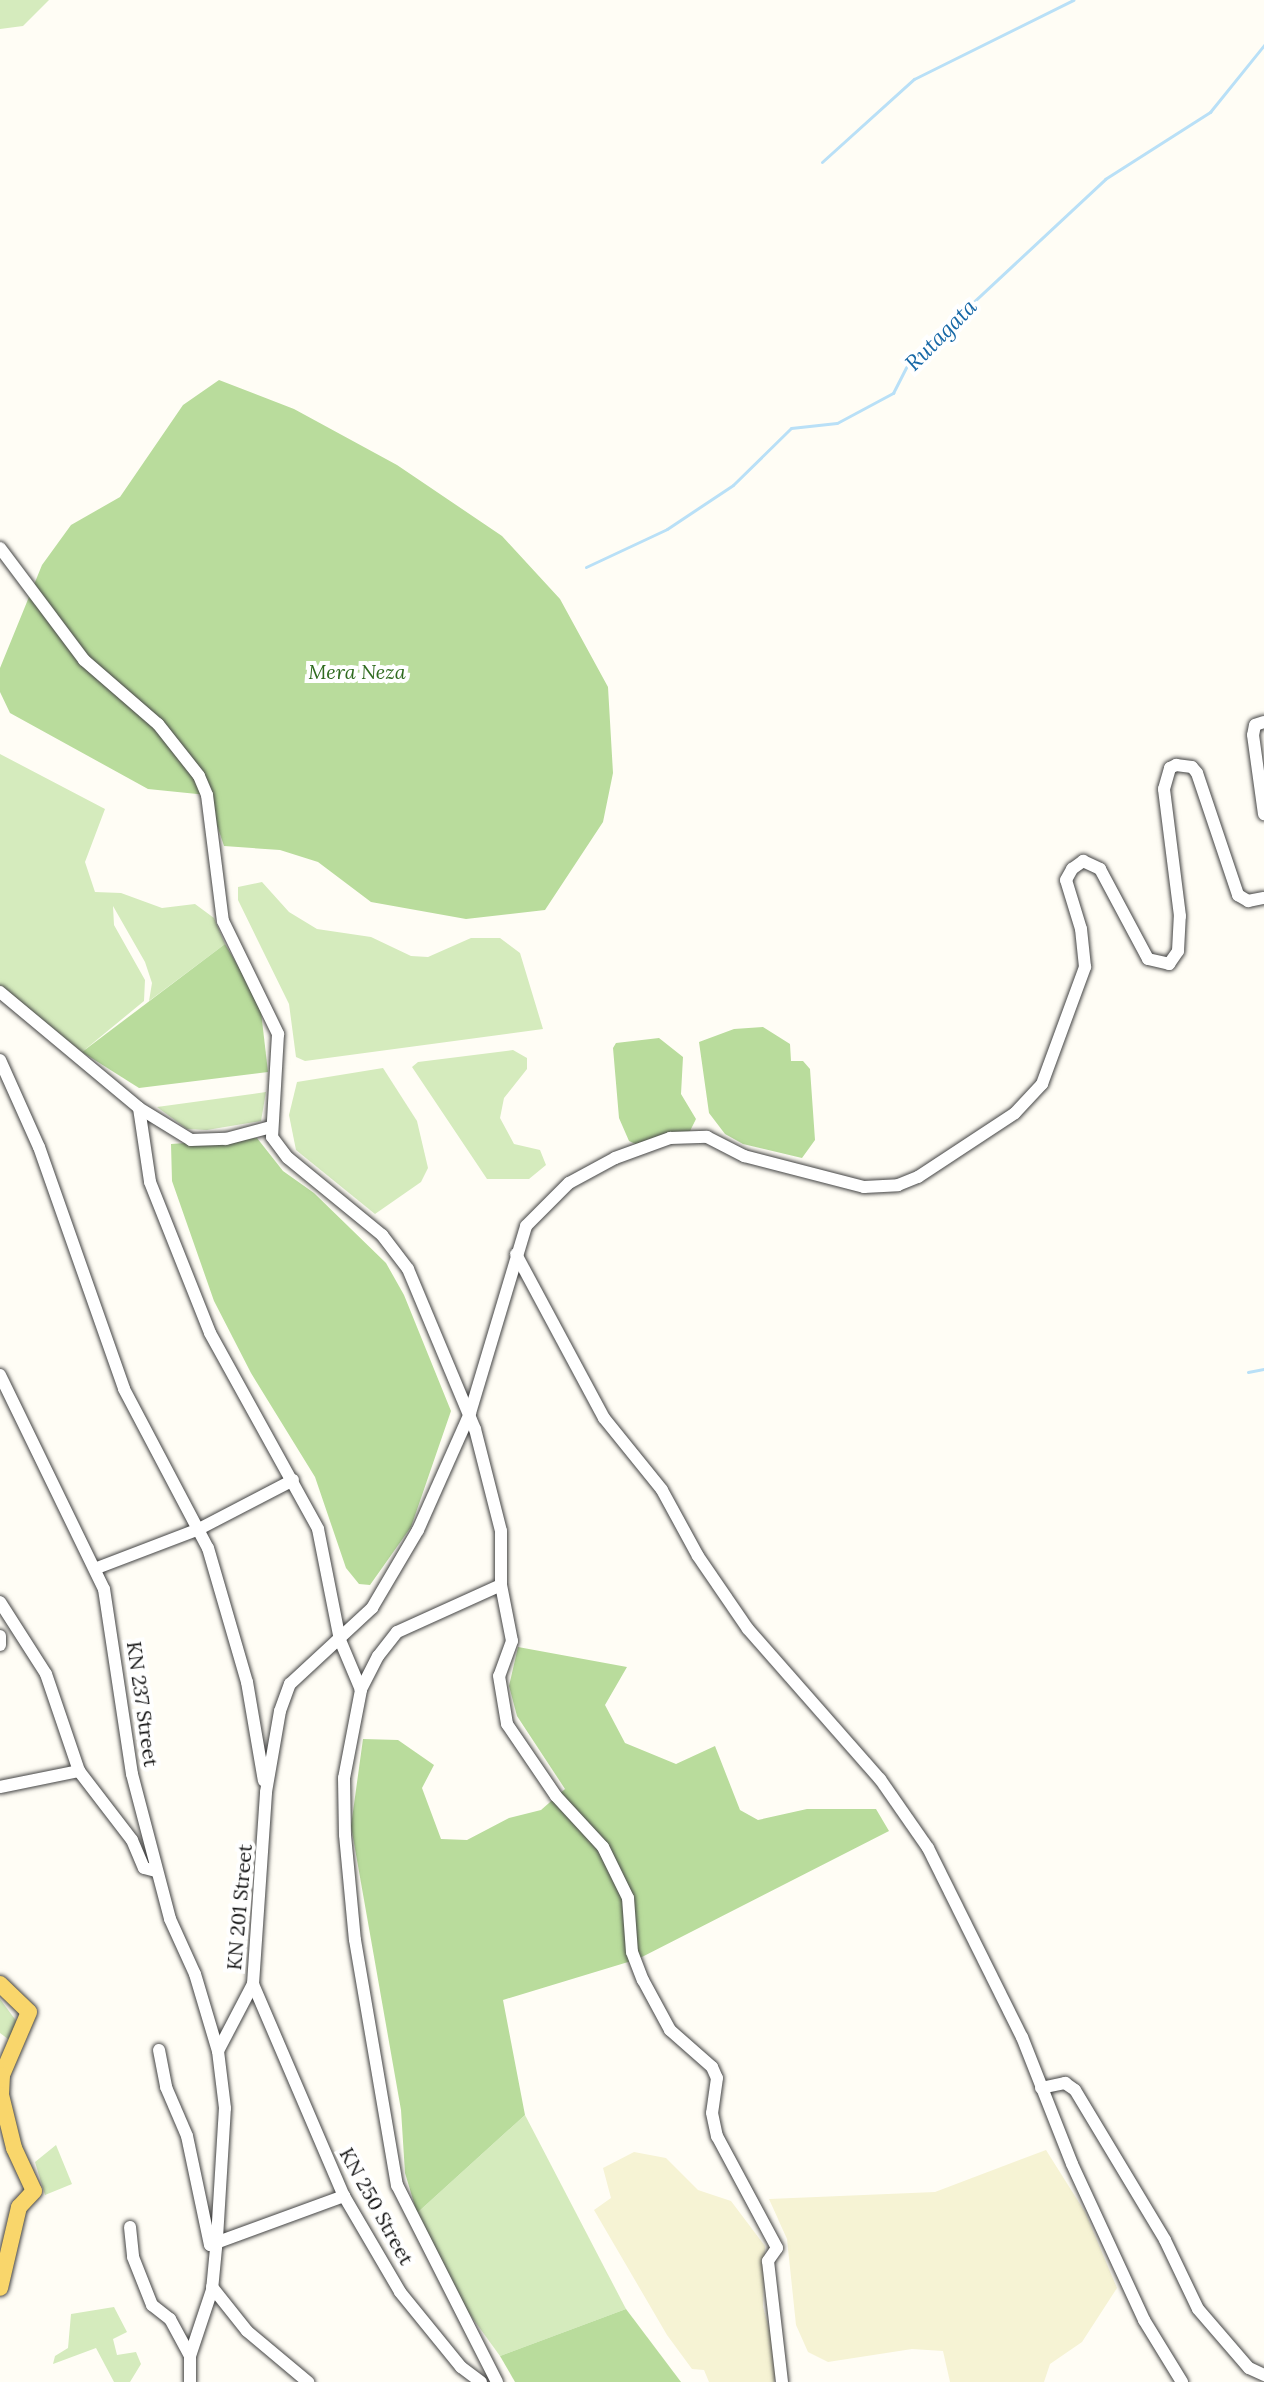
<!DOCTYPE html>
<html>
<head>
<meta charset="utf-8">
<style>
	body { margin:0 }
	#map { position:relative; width:1264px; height:2382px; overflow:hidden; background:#fffdf5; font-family:Lora,serif }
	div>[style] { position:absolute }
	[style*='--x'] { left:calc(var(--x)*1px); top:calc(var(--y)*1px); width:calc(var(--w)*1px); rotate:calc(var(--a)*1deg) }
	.farmland>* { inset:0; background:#f6f3d4 }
	.green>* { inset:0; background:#d5ebbd }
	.forest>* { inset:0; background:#b9dc9c }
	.stream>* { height:3px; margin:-1.5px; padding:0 1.5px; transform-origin:1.5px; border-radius:1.5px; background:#b9e0f7 }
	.roads { filter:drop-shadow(0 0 2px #444) drop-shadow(0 0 2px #444) }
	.minor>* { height:12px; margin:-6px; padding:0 6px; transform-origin:6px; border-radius:6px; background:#fff }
	.major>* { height:16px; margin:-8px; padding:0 8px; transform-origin:8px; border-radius:8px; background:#f9d66b }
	span { translate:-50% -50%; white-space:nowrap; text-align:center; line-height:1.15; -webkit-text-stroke:8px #fff; paint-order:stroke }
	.park-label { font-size:20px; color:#2f6b1f; font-style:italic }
	.street-label { font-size:20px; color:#111 }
	.water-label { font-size:22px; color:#1768a6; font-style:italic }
</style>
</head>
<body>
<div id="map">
	<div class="farmland">
		<div style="clip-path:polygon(1046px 2150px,1085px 2212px,1117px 2288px,1082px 2342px,1050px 2364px,1044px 2382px,950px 2382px,943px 2351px,912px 2349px,828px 2362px,808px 2352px,796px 2325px,787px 2239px,769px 2199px,935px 2192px)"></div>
		<div style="clip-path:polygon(634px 2152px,666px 2158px,698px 2190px,731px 2201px,765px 2246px,763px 2307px,779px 2363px,774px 2382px,709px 2382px,704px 2370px,692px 2369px,667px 2335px,594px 2210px,611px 2198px,603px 2168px)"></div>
	</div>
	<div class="green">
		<div style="clip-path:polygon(0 0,49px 0,23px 26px,0 29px)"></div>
		<div style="clip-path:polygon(0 754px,105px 809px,85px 862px,95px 892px,121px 893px,162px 908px,195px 904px,214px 918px,225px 944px,149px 1001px,152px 983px,145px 962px,113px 906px,114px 925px,145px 980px,144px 1001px,82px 1052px,0 985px)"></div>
		<div style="clip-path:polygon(262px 882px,289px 912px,317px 929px,371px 937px,411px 956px,428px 957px,471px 938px,500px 938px,520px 953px,543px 1029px,305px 1061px,296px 1057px,289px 1004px,238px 900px,238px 887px)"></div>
		<div style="clip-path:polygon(513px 1050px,527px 1058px,527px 1069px,504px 1098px,500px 1118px,514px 1144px,540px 1150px,546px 1165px,529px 1179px,487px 1179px,412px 1067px,418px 1062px)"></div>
		<div style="clip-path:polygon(383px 1068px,417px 1121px,428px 1168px,421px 1182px,375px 1214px,296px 1150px,289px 1115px,297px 1082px)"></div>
		<div style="clip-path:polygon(266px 1092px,261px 1121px,207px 1130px,187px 1129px,157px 1107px)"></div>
		<div style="clip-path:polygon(0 1999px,20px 2026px,8px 2039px,0 2033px)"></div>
		<div style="clip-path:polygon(525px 2115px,626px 2309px,500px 2356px,468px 2312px,417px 2213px)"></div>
		<div style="clip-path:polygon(56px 2145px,72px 2184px,45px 2195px,35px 2162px)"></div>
		<div style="clip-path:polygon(114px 2307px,127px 2332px,113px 2339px,117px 2355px,136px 2352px,141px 2364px,130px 2382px,114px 2382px,96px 2348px,53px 2364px,55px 2356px,68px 2348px,71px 2314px)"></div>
	</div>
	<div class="forest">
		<div style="clip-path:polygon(219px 380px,294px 409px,397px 465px,502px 536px,560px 599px,608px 687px,613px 773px,603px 822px,545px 910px,466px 919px,371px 902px,318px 862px,280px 850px,224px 846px,207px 795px,148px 789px,10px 713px,0 692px,0 668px,42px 565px,71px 525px,120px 497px,183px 405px)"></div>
		<div style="clip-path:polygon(225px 944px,260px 1003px,268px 1072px,139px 1088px,82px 1052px)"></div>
		<div style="clip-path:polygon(763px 1027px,790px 1044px,791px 1061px,803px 1061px,810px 1069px,815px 1140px,802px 1158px,743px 1144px,725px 1134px,709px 1113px,699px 1042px,734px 1029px)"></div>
		<div style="clip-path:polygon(659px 1038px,683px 1057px,681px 1094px,696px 1119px,690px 1131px,679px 1137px,640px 1146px,629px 1141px,619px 1118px,613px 1048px,616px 1043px)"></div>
		<div style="clip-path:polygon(257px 1138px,283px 1171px,314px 1193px,386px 1263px,404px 1295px,451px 1411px,411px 1527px,370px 1585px,359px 1584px,346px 1568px,315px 1477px,251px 1373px,214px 1301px,172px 1181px,171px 1144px)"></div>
		<div style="clip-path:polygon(518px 1647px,627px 1667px,605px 1705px,625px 1743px,676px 1764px,715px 1746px,740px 1810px,758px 1820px,807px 1809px,876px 1809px,889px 1831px,638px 1959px,503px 2000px,525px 2115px,417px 2213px,405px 2173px,401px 2110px,351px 1826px,363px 1739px,398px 1740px,434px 1765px,422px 1788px,441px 1839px,467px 1840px,509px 1818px,541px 1810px,565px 1789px,517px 1716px,509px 1686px)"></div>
		<div style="clip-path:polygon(626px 2309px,681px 2382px,515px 2382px,500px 2356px)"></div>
	</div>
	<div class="stream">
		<div style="--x:822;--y:162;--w:124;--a:-42.1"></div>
		<div style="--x:914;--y:79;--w:178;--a:-26.4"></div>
		<div style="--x:586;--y:567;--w:89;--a:-25.1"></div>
		<div style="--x:667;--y:529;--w:79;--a:-33.7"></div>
		<div style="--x:733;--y:485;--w:81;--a:-44.5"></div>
		<div style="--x:791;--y:428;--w:46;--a:-6.2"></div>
		<div style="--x:837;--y:423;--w:64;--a:-28.2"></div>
		<div style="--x:893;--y:393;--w:34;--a:-63"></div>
		<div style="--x:908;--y:363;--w:270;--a:-43"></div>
		<div style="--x:1105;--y:179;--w:125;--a:-32.5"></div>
		<div style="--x:1210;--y:112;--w:86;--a:-51.1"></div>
		<div style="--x:1248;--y:1372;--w:16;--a:-11"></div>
	</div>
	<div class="roads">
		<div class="minor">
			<div style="--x:0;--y:548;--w:140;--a:53.1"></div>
			<div style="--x:84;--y:660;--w:98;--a:40.9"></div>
			<div style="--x:158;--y:724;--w:66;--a:51.7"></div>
			<div style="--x:199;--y:776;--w:21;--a:67"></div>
			<div style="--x:207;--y:795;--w:127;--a:82.8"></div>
			<div style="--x:223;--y:921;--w:126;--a:64"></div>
			<div style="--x:278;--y:1034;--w:103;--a:93.3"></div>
			<div style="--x:272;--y:1137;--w:26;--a:53"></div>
			<div style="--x:288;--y:1158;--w:122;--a:39.3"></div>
			<div style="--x:382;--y:1235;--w:43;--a:52.6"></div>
			<div style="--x:408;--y:1269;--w:173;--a:67.3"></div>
			<div style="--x:475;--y:1429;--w:105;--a:75.7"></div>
			<div style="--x:501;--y:1531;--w:54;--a:90"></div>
			<div style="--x:501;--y:1585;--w:114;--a:155.7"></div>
			<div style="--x:397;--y:1632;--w:31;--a:128"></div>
			<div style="--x:378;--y:1656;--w:38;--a:117"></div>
			<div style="--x:361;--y:1690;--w:90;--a:100.9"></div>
			<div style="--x:344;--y:1778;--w:57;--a:89"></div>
			<div style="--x:345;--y:1835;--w:105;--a:84.6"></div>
			<div style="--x:355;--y:1940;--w:249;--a:80.3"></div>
			<div style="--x:397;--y:2185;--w:221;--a:63.1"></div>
			<div style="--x:1264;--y:722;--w:9;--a:162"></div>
			<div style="--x:1255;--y:725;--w:10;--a:101"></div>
			<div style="--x:1253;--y:735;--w:80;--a:82.1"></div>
			<div style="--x:0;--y:992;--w:181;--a:39.8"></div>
			<div style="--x:139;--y:1108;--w:75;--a:81.5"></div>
			<div style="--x:150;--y:1182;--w:162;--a:68.3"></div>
			<div style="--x:210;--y:1333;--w:224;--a:61.1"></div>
			<div style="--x:318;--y:1529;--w:113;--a:78.8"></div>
			<div style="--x:340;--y:1640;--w:54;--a:67.2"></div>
			<div style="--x:0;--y:1060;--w:95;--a:65.9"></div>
			<div style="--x:39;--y:1147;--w:256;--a:70.6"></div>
			<div style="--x:124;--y:1389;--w:180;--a:62.2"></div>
			<div style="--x:208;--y:1548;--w:140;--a:73.8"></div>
			<div style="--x:247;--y:1682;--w:100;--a:80.3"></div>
			<div style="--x:139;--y:1108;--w:61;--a:31.6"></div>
			<div style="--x:191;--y:1140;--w:35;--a:-2"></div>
			<div style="--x:226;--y:1139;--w:47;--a:-14.9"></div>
			<div style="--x:516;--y:1254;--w:186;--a:61.8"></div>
			<div style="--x:604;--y:1418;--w:92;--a:51.1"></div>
			<div style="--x:662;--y:1490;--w:75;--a:61.4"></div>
			<div style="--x:698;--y:1556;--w:88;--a:55.6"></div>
			<div style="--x:748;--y:1629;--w:200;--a:48.7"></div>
			<div style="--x:880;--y:1779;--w:84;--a:55.2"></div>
			<div style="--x:928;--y:1848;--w:211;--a:63.6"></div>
			<div style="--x:1022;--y:2037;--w:136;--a:68.5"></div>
			<div style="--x:1072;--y:2164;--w:172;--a:65.2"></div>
			<div style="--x:1144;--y:2320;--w:73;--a:58.5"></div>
			<div style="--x:0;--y:1375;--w:238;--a:64.1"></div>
			<div style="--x:104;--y:1589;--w:187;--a:81.4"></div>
			<div style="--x:132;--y:1774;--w:150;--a:75.3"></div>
			<div style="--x:170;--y:1919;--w:60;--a:65.6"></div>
			<div style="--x:195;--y:1974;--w:80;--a:73.4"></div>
			<div style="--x:97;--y:1568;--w:109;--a:-20.9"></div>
			<div style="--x:199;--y:1529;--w:106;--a:-27.5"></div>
			<div style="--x:501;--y:1585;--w:57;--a:78.9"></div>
			<div style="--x:512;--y:1641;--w:37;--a:110"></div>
			<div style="--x:499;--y:1676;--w:49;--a:80.5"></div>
			<div style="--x:507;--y:1724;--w:87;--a:55.8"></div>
			<div style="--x:556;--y:1796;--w:69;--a:47.3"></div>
			<div style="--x:603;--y:1847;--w:57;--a:63.9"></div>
			<div style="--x:628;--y:1898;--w:54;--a:85.8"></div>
			<div style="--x:632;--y:1952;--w:30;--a:69"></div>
			<div style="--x:643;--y:1980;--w:57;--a:61.6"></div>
			<div style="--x:670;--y:2030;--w:56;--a:41.4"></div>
			<div style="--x:712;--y:2067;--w:12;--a:66"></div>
			<div style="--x:717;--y:2078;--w:35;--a:98"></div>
			<div style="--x:712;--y:2113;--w:24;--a:78"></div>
			<div style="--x:717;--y:2136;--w:127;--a:61.8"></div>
			<div style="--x:777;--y:2248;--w:16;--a:125"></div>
			<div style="--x:768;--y:2261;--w:122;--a:83.4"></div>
			<div style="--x:0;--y:1602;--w:85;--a:57.4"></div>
			<div style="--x:46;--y:1674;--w:102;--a:71.2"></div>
			<div style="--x:79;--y:1771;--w:87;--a:52.5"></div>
			<div style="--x:132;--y:1840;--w:30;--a:67"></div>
			<div style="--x:144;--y:1868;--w:12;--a:14"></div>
			<div style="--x:0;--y:1636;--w:9;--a:90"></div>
			<div style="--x:0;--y:1787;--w:81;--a:-11.4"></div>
			<div style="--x:253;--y:1984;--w:231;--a:66.8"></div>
			<div style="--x:344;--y:2196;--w:111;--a:59.7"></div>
			<div style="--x:400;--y:2292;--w:97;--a:50.9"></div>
			<div style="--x:461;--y:2367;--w:25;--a:37"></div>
			<div style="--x:159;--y:2050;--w:38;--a:79"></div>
			<div style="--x:166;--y:2087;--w:53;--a:66.8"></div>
			<div style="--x:187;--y:2136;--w:111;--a:78.1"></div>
			<div style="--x:210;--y:2245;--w:143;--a:-20.1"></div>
			<div style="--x:1041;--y:2088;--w:25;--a:-12"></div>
			<div style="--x:1065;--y:2083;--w:12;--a:35"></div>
			<div style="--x:1075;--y:2090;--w:175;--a:59"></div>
			<div style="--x:1165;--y:2240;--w:76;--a:64.4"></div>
			<div style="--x:1198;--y:2309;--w:78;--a:49.2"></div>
			<div style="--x:1249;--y:2368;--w:17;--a:25"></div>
			<div style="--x:130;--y:2227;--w:30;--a:84"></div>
			<div style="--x:133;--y:2257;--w:52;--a:68.4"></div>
			<div style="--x:152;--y:2305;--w:23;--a:38"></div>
			<div style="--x:170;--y:2319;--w:42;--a:61.6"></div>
			<div style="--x:212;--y:2287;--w:56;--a:51.5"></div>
			<div style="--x:247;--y:2331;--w:80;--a:39.9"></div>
			<div style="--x:190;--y:2382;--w:26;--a:-90"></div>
			<div style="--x:190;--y:2356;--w:70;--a:-71.6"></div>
			<div style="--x:212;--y:2290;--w:52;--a:-84.5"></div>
			<div style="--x:217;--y:2238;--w:130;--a:-86.5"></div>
			<div style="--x:225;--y:2108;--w:57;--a:-97"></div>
			<div style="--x:218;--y:2051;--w:76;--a:-62.4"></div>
			<div style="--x:253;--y:1984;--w:192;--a:-86.1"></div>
			<div style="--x:266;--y:1792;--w:82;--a:-80.2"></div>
			<div style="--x:280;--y:1711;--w:29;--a:-70"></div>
			<div style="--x:290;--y:1684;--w:112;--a:-42.8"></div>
			<div style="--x:372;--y:1608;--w:91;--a:-59.5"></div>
			<div style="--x:418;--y:1530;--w:128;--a:-66"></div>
			<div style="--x:470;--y:1413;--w:195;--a:-73.3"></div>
			<div style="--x:526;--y:1226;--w:61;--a:-45"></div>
			<div style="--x:569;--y:1183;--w:52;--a:-28.5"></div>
			<div style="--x:615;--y:1158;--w:59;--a:-20"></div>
			<div style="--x:670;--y:1138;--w:37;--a:-2"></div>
			<div style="--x:707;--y:1137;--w:42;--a:27.2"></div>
			<div style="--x:744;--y:1156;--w:124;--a:14.5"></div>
			<div style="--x:864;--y:1187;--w:34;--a:-3"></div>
			<div style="--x:898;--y:1185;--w:22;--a:-22"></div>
			<div style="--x:918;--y:1177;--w:116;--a:-33.4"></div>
			<div style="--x:1015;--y:1113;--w:40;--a:-47"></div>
			<div style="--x:1042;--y:1084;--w:125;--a:-69.8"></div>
			<div style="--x:1085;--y:967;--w:38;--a:-96"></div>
			<div style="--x:1081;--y:929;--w:51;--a:-107"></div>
			<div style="--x:1066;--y:880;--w:13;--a:-61"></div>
			<div style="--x:1072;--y:869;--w:14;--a:-36"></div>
			<div style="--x:1083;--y:861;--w:19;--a:25"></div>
			<div style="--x:1100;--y:869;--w:102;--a:61.9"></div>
			<div style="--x:1148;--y:959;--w:22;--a:13"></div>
			<div style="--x:1169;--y:964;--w:16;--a:-55"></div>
			<div style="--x:1178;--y:951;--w:35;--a:-87"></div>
			<div style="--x:1180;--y:916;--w:128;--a:-97.2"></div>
			<div style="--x:1164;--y:789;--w:22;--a:-74"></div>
			<div style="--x:1170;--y:768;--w:7;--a:-27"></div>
			<div style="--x:1176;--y:765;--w:16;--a:7"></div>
			<div style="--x:1192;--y:767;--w:8;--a:50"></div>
			<div style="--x:1197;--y:773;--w:129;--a:71.4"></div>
			<div style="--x:1238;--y:895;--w:12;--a:31"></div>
			<div style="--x:1248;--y:901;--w:16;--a:-11"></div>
		</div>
		<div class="major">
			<div style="--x:0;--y:1984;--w:40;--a:44"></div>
			<div style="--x:29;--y:2012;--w:69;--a:113.2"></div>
			<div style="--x:2;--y:2075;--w:20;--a:93"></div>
			<div style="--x:1;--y:2095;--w:55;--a:76.2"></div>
			<div style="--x:14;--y:2148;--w:47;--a:65.1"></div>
			<div style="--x:34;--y:2191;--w:22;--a:133"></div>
			<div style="--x:19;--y:2207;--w:83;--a:103.2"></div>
		</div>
	</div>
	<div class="park-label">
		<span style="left:357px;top:671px">Mera Neza</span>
	</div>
	<div class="street-label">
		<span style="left:143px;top:1704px;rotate:82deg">KN 237 Street</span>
		<span style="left:239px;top:1907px;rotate:-85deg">KN 201 Street</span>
		<span style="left:377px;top:2206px;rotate:61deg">KN 250 Street</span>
	</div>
	<div class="water-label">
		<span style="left:941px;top:335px;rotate:-45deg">Rutagata</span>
	</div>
</div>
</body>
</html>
